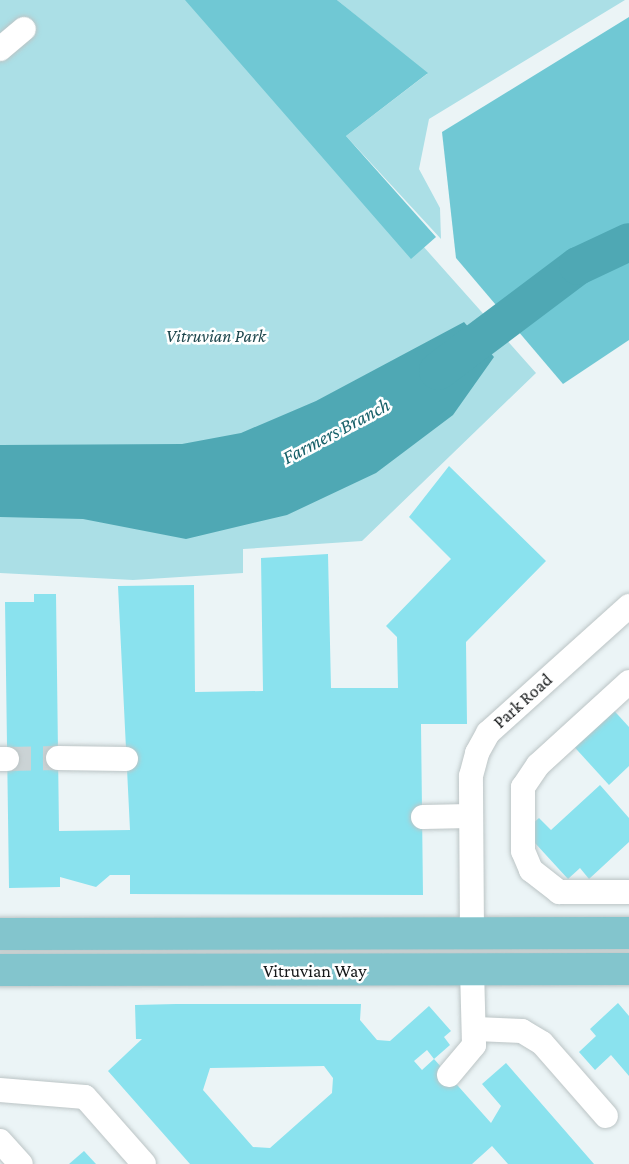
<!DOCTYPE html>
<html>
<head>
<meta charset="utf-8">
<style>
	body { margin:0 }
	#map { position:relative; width:629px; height:1164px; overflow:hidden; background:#ebf4f6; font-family:"Crimson Pro",serif }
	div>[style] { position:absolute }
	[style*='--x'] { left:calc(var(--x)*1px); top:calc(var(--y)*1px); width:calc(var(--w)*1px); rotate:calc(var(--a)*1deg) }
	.green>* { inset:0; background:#abdfe6 }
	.forest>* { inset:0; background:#70c8d4 }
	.water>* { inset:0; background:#4fa8b4 }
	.river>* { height:38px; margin:-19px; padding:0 19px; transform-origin:19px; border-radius:19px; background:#4fa8b4 }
	.building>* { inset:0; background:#8ae2ee }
	.minor-tunnel>* { height:24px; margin-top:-12px; transform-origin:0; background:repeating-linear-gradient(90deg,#cbd3d5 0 24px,transparent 0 36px) }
	.roads { filter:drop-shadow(0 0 2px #bbc4c5) drop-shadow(0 0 2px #bbc4c5) }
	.minor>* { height:24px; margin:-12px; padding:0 12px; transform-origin:12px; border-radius:12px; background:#fff }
	.major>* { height:32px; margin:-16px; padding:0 16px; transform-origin:16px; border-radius:16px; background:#83c5cd }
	span { translate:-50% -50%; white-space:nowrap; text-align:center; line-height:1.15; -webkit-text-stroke:5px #fff; paint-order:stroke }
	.park-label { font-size:18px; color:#1c454b; font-style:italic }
	.street-label { font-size:18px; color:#16191a }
	.water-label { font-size:20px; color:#176069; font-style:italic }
</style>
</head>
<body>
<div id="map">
	<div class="green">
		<div style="clip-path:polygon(0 0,204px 0,536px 373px,362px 541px,243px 549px,243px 573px,133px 580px,0 573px)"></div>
		<div style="clip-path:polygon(337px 0,625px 0,429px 119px,419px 169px,440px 208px,441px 239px,346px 136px,427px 74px)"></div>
	</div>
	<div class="forest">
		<div style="clip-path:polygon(185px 0,337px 0,428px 73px,346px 136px,436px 237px,411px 259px)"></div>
		<div style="clip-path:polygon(629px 17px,629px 340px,563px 384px,456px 258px,442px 132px)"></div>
	</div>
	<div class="water">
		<div style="clip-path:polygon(464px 322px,494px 357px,453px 415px,376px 473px,287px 515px,186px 539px,83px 519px,0 517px,0 445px,182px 444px,241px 433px,316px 401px)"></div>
	</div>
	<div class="river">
		<div style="--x:438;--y:371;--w:175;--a:-36.9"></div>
		<div style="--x:578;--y:266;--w:56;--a:-25.2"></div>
	</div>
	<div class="building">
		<div style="clip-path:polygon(449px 466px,546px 561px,466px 642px,467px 724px,421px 724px,423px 895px,130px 894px,130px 875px,110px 875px,96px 887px,60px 877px,60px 887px,9px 888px,5px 602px,34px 602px,34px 594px,56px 594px,59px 831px,130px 830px,118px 586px,194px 585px,195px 692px,263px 691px,261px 558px,328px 554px,331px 688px,398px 688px,397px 637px,386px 626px,451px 559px,409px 517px)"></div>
		<div style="clip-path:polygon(608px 704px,629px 727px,629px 766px,609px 785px,568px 740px)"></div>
		<div style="clip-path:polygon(600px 785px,629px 818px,629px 842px,589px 879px,580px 868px,568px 879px,524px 831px,539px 818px,551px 830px)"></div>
		<div style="clip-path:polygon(618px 1003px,629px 1016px,629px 1076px,611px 1055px,595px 1070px,579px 1052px,596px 1036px,590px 1029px)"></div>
		<div style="clip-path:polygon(evenodd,176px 1004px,361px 1004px,360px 1020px,377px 1040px,390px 1041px,429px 1006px,451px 1031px,444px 1037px,450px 1045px,434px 1059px,491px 1123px,501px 1106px,482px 1084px,506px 1063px,594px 1164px,508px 1164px,492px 1146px,472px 1164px,190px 1164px,108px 1071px,142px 1039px,136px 1039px,135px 1005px,176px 1004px,427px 1050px,434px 1059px,422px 1070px,414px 1061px,427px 1050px,176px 1004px,324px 1066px,333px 1078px,332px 1093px,270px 1148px,253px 1147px,203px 1090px,210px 1068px,324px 1066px)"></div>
		<div style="clip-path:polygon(84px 1151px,96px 1164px,69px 1164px)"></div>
	</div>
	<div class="minor-tunnel">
		<div style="--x:7;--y:759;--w:51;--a:-1.1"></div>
	</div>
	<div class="roads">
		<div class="minor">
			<div style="--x:0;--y:49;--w:31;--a:-40"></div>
			<div style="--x:629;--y:682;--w:123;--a:137.6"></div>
			<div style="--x:538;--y:765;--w:27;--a:124"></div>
			<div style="--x:523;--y:787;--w:64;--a:90"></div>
			<div style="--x:523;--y:851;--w:21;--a:67"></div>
			<div style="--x:531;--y:870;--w:36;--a:38"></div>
			<div style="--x:559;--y:892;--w:70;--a:0"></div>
			<div style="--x:58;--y:758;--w:68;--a:0.8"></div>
			<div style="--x:0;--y:759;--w:7;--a:0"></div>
			<div style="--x:423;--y:817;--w:47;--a:-1.2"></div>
			<div style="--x:472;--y:932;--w:156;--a:-90.4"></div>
			<div style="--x:471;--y:776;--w:24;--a:-75"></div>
			<div style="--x:477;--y:753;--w:23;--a:-61"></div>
			<div style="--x:488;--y:733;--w:190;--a:-42"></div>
			<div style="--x:476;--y:1029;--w:46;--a:2.5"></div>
			<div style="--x:522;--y:1031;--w:23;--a:31"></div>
			<div style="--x:542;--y:1043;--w:97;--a:48.8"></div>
			<div style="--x:449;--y:1075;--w:39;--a:-50"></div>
			<div style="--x:474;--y:1045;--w:74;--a:-91.5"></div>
			<div style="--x:0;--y:1090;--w:85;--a:4.7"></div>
			<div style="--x:85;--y:1097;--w:89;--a:48.6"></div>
			<div style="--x:0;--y:1141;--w:31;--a:48"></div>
		</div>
		<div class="major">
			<div style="--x:0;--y:934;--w:629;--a:-0.09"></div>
			<div style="--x:0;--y:970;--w:629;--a:-0.09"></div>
		</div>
	</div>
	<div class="park-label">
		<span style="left:216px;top:336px">Vitruvian Park</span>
	</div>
	<div class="street-label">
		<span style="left:523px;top:701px;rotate:-42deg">Park Road</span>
		<span style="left:315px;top:971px">Vitruvian Way</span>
	</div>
	<div class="water-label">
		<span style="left:336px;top:431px;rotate:-28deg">Farmers Branch</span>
	</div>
</div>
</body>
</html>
